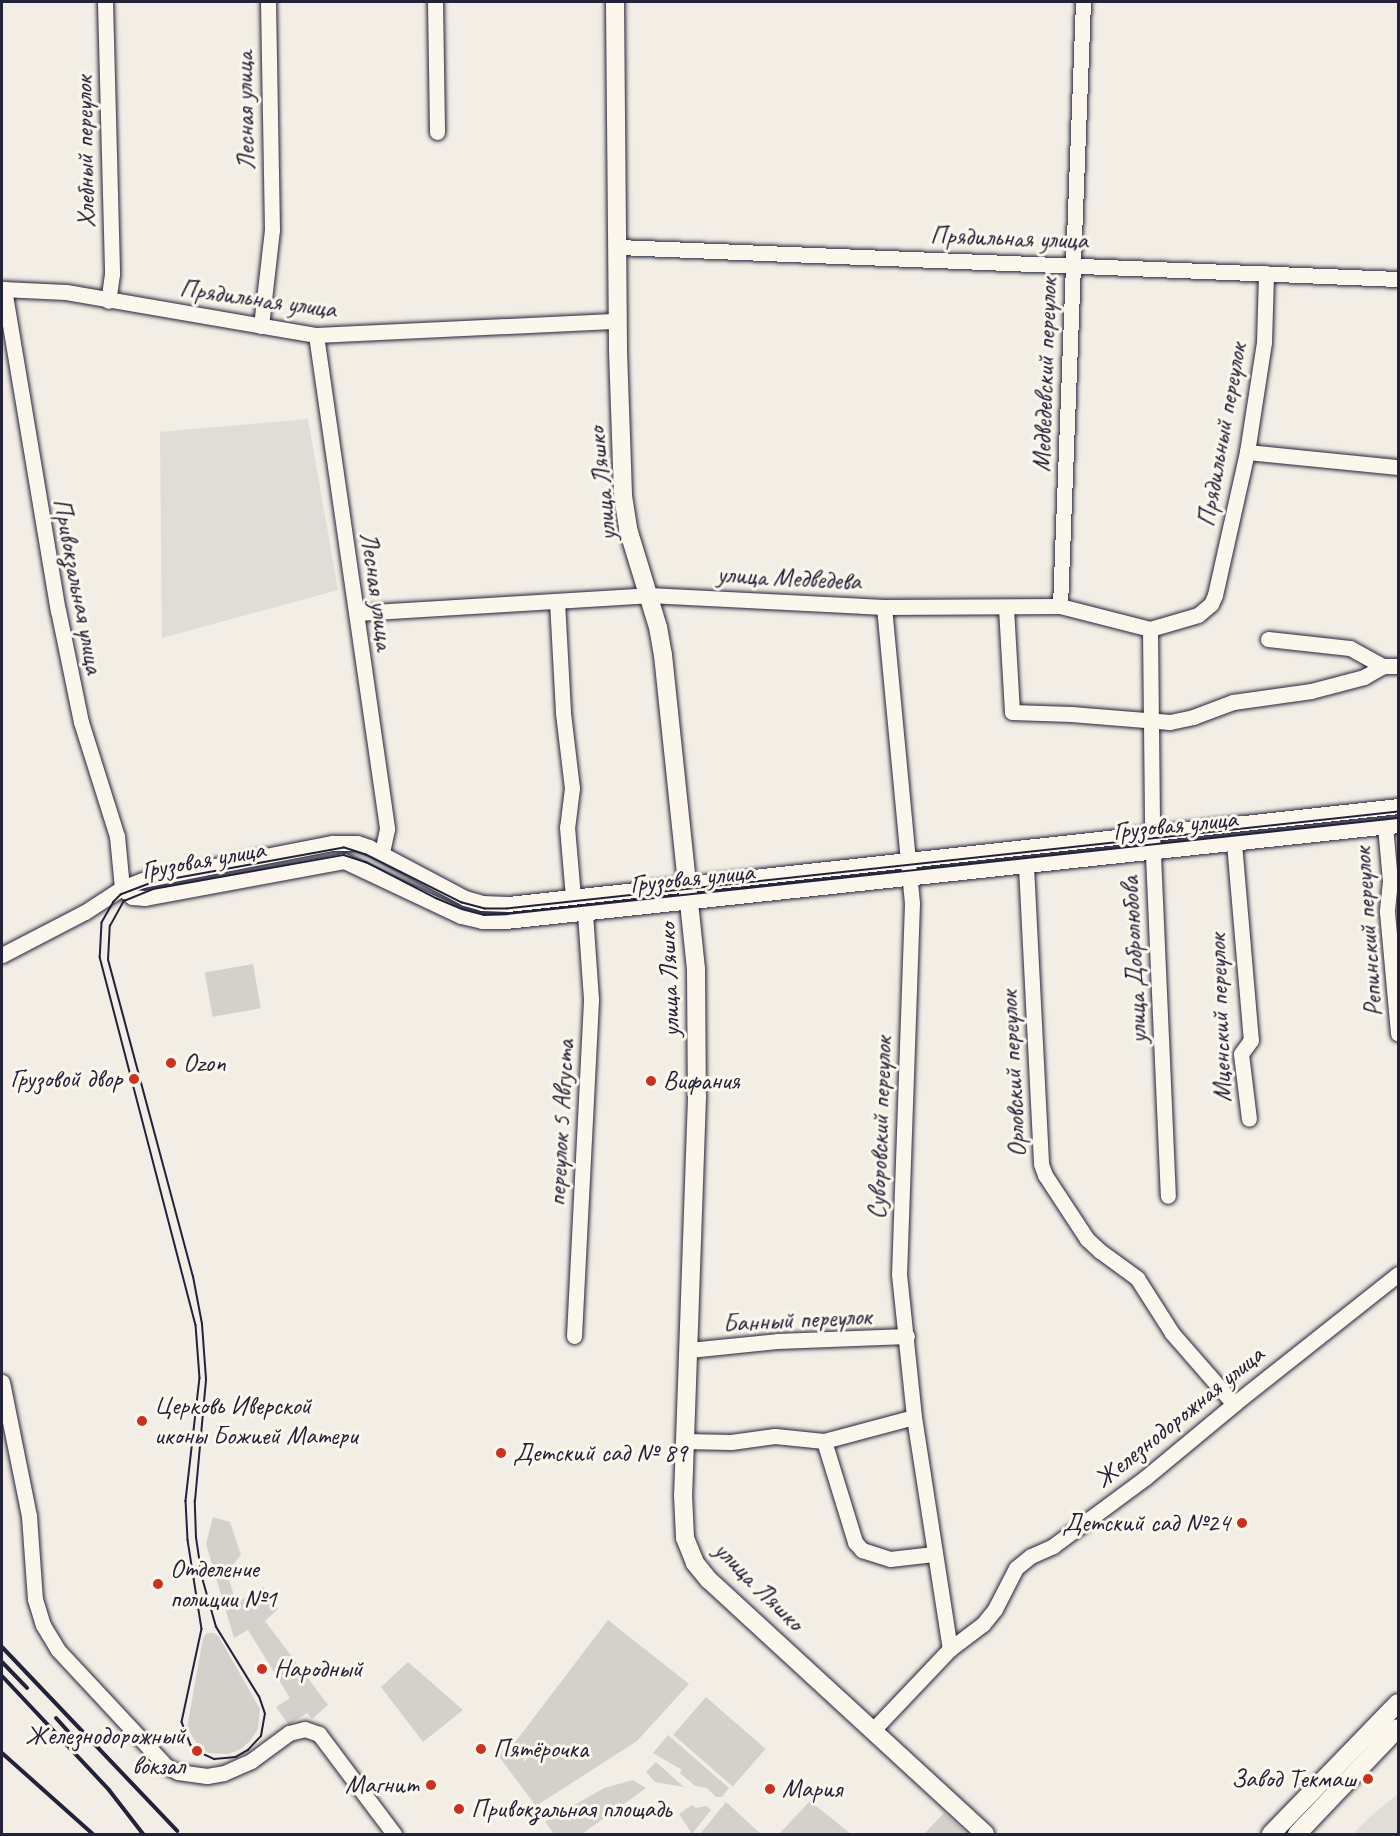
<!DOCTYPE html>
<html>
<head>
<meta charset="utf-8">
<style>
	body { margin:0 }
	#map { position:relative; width:1400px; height:1836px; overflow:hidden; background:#f2eee5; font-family:Caveat,sans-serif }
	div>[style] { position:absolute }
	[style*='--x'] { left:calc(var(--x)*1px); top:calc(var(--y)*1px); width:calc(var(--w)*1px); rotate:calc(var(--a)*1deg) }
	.built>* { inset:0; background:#e0dcd6 }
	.green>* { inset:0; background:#d4d1cc; transform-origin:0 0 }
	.roads { filter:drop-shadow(0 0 2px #22223b) drop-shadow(0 0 2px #22223b) }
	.minor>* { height:15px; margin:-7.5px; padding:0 7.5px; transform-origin:7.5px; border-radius:7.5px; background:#fbf7ec }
	.major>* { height:18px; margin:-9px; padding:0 9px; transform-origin:9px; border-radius:9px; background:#fbf7ec }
	.tram>* { height:1.5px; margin:-0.75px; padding:0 0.75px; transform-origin:0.75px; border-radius:0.75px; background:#22223b }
	.rail>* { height:4px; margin:-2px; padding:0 2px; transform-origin:2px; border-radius:2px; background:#22223b }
	.dots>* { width:16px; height:16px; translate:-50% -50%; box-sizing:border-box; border:3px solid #fbf7ec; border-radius:50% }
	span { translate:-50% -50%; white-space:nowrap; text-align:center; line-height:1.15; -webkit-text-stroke:6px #fbf7ec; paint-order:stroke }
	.street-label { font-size:26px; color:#22223b }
	.poi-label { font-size:26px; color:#22223b }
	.left { translate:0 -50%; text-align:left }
	.right { translate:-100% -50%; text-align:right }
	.frame { position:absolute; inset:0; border:3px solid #22223b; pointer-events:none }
</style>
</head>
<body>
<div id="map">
	<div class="built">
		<div style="clip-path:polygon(308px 419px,338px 590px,162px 638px,160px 432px)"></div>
		<div style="clip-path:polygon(1398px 1794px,1398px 1834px,1353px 1834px,1373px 1814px)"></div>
	</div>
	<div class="green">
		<div style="left:253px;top:964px;width:45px;height:49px;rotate:80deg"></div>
		<div style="clip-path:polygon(213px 1517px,230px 1522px,241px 1555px,227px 1572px,236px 1603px,263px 1587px,278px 1609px,265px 1621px,328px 1705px,312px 1719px,307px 1713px,289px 1725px,276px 1707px,290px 1698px,248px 1630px,234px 1638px,206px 1544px)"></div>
		<div style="clip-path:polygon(608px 1620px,689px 1684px,637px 1741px,536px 1806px,497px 1754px,516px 1741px)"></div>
		<div style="clip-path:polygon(207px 1633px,214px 1633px,219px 1637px,260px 1709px,258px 1729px,250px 1741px,241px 1749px,229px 1754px,209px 1753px,200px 1749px,187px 1728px,203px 1638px)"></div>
		<div style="clip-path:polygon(408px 1662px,463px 1710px,423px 1742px,381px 1687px)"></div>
		<div style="left:706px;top:1697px;width:79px;height:50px;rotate:41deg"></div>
		<div style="clip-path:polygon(668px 1735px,729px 1788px,722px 1797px,716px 1797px,707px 1788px,695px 1786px,680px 1773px,682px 1770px,653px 1753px)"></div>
		<div style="clip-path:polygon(656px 1762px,684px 1787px,655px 1782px,646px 1772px)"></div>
		<div style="clip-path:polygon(633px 1780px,646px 1788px,582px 1834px,554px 1834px,545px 1822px,604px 1788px)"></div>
		<div style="clip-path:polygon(810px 1801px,851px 1834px,779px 1834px)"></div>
		<div style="clip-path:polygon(726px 1802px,761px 1834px,700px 1834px)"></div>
		<div style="clip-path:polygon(692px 1805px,696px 1808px,706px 1806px,711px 1810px,692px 1834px,679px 1814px)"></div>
		<div style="clip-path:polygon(944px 1813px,967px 1834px,924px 1834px)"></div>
	</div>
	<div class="roads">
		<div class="minor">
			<div style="--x:105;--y:2;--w:272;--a:88.5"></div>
			<div style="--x:112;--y:274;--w:27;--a:98"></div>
			<div style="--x:435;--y:2;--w:130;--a:89.1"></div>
			<div style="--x:618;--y:247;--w:781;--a:2.35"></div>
			<div style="--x:2;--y:289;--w:64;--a:2.7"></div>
			<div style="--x:66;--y:292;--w:254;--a:9.8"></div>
			<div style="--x:316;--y:335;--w:302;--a:-2.7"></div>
			<div style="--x:4;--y:289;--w:326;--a:80.5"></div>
			<div style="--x:58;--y:610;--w:114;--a:78.4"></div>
			<div style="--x:81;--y:722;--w:120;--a:72.5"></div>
			<div style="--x:117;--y:836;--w:52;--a:84.5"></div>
			<div style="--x:261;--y:326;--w:97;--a:-83.5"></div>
			<div style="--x:272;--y:230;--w:228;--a:-91"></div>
			<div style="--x:316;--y:335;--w:499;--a:81.8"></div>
			<div style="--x:387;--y:829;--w:25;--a:102"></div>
			<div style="--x:1247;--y:452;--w:152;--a:5.7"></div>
			<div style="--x:557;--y:601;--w:112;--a:86.9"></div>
			<div style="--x:563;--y:713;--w:76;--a:83.2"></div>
			<div style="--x:572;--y:788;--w:39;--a:97"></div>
			<div style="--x:567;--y:827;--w:70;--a:85.1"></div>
			<div style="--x:1060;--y:606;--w:604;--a:-87.82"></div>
			<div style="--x:884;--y:607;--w:297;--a:84.6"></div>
			<div style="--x:912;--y:903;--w:371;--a:92"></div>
			<div style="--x:899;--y:1274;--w:144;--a:84"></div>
			<div style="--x:914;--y:1417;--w:235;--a:81.2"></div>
			<div style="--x:1006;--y:608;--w:104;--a:86.7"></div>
			<div style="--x:1012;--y:712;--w:59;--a:1.9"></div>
			<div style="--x:1071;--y:714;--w:99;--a:4.6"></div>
			<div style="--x:1170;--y:722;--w:24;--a:-12"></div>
			<div style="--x:1193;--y:717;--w:43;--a:-20.6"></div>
			<div style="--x:1233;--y:702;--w:79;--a:-8"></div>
			<div style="--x:1311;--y:691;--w:55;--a:-14.8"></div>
			<div style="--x:1364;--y:677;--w:22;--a:-30"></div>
			<div style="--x:357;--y:613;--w:292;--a:-3.5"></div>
			<div style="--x:648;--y:595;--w:236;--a:2.9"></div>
			<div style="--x:884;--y:607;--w:176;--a:-0.3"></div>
			<div style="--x:1060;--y:606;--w:93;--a:14.3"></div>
			<div style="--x:1150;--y:629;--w:50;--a:-16.3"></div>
			<div style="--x:1198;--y:615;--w:17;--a:-40"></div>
			<div style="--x:1211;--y:604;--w:10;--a:-66"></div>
			<div style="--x:1215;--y:595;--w:147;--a:-77.4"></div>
			<div style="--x:1247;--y:452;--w:111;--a:-81.2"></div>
			<div style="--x:1264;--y:342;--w:69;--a:-88.3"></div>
			<div style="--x:1150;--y:629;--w:203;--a:89.4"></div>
			<div style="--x:1152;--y:832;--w:364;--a:87.5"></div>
			<div style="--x:1268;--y:639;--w:82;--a:6.3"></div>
			<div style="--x:1350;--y:648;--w:38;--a:29"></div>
			<div style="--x:1383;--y:666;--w:15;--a:0"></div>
			<div style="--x:1385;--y:826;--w:55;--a:84.8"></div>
			<div style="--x:1390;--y:881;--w:31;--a:96"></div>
			<div style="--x:1387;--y:912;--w:122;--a:84.8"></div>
			<div style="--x:1234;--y:843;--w:198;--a:85.1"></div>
			<div style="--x:1251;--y:1040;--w:17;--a:126"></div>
			<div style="--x:1241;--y:1054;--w:65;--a:83"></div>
			<div style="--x:1026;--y:866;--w:298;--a:87.1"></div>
			<div style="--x:1041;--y:1164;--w:12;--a:70"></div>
			<div style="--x:1045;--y:1175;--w:77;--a:56.7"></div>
			<div style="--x:1087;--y:1239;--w:18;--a:43"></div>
			<div style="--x:1100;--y:1251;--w:46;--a:36.1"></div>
			<div style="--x:1137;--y:1278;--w:65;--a:57.5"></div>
			<div style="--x:1172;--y:1333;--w:94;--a:48.9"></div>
			<div style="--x:122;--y:888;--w:13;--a:42"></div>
			<div style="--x:132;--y:897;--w:13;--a:4"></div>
			<div style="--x:145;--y:898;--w:202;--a:-10.5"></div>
			<div style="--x:344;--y:861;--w:129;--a:25.2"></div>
			<div style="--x:461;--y:916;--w:22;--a:13"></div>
			<div style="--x:482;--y:921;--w:24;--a:0"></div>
			<div style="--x:506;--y:921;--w:897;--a:-6.14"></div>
			<div style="--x:2;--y:955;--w:93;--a:-27.4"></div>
			<div style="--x:85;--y:912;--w:44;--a:-33"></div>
			<div style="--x:122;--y:888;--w:22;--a:-21"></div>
			<div style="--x:143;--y:880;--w:193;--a:-11.1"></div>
			<div style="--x:332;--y:843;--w:25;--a:0"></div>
			<div style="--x:357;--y:843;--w:13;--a:18"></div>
			<div style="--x:369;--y:847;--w:109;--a:28"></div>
			<div style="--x:465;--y:898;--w:18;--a:16"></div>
			<div style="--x:482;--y:903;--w:26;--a:2"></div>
			<div style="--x:508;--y:904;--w:895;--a:-6.28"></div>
			<div style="--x:574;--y:1336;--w:337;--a:-87.1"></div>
			<div style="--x:591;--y:999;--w:86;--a:-94"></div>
			<div style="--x:689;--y:1350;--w:88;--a:-5.8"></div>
			<div style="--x:777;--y:1341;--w:130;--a:-2.2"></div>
			<div style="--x:2;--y:1382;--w:137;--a:78.6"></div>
			<div style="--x:29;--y:1516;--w:83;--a:85.9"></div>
			<div style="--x:35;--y:1599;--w:27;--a:73"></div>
			<div style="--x:43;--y:1625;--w:29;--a:59"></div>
			<div style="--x:58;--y:1650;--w:158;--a:47"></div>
			<div style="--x:166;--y:1766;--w:13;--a:27"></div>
			<div style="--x:178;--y:1772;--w:29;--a:8"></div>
			<div style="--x:207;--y:1776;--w:17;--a:-10"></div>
			<div style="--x:224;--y:1773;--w:30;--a:-24"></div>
			<div style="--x:251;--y:1761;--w:47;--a:-36.4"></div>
			<div style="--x:289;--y:1733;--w:16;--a:-14"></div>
			<div style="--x:305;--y:1729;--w:15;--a:20"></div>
			<div style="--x:319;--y:1734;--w:125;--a:53.1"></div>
			<div style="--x:685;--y:1441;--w:46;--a:1.2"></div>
			<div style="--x:731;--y:1442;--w:44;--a:-7.8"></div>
			<div style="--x:775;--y:1436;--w:49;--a:5.8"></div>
			<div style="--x:824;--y:1441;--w:93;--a:-14.9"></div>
			<div style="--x:824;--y:1441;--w:106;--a:72.9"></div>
			<div style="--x:855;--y:1542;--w:11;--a:49"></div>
			<div style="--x:862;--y:1550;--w:29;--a:18"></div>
			<div style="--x:890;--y:1559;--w:44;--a:-6.5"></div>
			<div style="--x:873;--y:1730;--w:112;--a:-46.5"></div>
			<div style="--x:950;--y:1649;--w:41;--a:-37.1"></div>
			<div style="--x:983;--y:1624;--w:19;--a:-51"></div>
			<div style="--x:995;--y:1609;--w:46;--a:-62.9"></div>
			<div style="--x:1016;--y:1568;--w:19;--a:-39"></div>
			<div style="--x:1031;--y:1556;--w:24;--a:-24"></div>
			<div style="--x:1053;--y:1546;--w:114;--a:-36.5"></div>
			<div style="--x:1145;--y:1478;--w:116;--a:-39.7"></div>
			<div style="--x:1234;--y:1404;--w:209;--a:-38.4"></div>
		</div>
		<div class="major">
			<div style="--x:615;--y:2;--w:349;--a:89.5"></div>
			<div style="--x:618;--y:351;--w:145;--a:88"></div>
			<div style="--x:623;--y:496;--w:33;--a:81"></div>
			<div style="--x:628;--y:529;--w:102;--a:73"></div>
			<div style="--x:658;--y:627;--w:28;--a:80"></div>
			<div style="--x:663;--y:655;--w:316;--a:84"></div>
			<div style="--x:696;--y:969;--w:128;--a:89.6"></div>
			<div style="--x:697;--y:1097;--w:398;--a:92"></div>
			<div style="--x:683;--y:1495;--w:43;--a:87.3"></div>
			<div style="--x:685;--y:1538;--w:27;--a:68"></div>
			<div style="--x:695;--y:1563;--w:22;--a:51"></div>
			<div style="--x:709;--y:1580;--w:375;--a:42.6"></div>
			<div style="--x:1271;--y:1834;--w:182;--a:-45.9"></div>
			<div style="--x:1297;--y:1834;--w:146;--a:-46.4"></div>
		</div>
	</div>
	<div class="tram">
		<div style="--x:1398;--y:812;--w:896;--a:173.79"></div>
		<div style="--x:507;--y:909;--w:22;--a:180"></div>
		<div style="--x:485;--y:909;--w:24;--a:-165"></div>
		<div style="--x:462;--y:903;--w:107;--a:-153.4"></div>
		<div style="--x:366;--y:855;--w:23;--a:-162"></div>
		<div style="--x:344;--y:848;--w:195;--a:169.7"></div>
		<div style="--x:152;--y:883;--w:33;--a:159"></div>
		<div style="--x:121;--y:895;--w:10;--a:135"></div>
		<div style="--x:114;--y:902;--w:24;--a:120"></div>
		<div style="--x:102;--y:923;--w:34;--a:93"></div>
		<div style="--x:100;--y:957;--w:380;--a:75.4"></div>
		<div style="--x:196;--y:1325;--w:53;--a:85.7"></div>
		<div style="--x:200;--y:1378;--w:124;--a:96.5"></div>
		<div style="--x:186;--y:1501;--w:39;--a:87"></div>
		<div style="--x:188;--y:1540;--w:90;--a:81.1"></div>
		<div style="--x:202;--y:1629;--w:95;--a:102.1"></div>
		<div style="--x:182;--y:1722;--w:25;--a:69"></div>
		<div style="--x:191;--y:1745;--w:8;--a:45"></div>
		<div style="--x:197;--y:1751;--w:19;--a:25"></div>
		<div style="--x:214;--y:1759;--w:22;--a:-5"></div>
		<div style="--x:236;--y:1757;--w:14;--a:-30"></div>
		<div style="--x:248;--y:1750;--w:19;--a:-47"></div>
		<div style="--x:261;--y:1736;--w:22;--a:-80"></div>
		<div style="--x:265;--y:1714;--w:18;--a:-109"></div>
		<div style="--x:259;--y:1697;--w:82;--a:-121.6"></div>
		<div style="--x:216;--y:1627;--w:51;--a:-105.9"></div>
		<div style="--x:202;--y:1578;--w:40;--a:-98.5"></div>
		<div style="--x:196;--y:1538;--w:37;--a:-92"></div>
		<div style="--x:195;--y:1501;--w:122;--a:-84.8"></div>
		<div style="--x:206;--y:1379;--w:55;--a:-94.2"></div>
		<div style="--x:202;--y:1324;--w:48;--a:-100.8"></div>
		<div style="--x:193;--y:1277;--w:328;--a:-105"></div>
		<div style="--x:108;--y:960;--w:34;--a:-87"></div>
		<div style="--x:110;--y:926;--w:29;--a:-61"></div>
		<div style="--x:124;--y:901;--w:31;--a:-22"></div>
		<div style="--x:153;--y:889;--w:194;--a:-10.1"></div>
		<div style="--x:344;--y:855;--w:23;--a:18"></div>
		<div style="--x:366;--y:862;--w:79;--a:27.2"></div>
		<div style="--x:436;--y:898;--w:28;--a:23"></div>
		<div style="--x:462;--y:909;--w:23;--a:15"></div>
		<div style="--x:484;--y:915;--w:23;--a:-2"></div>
		<div style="--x:507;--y:914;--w:896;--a:-6.15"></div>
	</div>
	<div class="rail">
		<div style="--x:2;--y:1647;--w:254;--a:46.4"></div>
		<div style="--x:2;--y:1662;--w:36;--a:46"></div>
		<div style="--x:2;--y:1676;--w:156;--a:46.8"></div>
		<div style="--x:109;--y:1790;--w:56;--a:52.3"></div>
		<div style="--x:56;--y:1718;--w:24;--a:48"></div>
		<div style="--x:2;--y:1753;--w:122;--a:41.7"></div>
	</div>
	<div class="dots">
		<div style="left:171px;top:1063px;background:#c8321e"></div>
		<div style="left:134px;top:1079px;background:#c8321e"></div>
		<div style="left:651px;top:1081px;background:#c8321e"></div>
		<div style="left:142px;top:1421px;background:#c8321e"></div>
		<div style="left:501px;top:1453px;background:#c8321e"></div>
		<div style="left:1242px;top:1523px;background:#c8321e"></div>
		<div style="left:158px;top:1584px;background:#c8321e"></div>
		<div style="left:262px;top:1669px;background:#c8321e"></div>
		<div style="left:481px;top:1749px;background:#c8321e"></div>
		<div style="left:197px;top:1751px;background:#c8321e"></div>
		<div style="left:1368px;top:1779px;background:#c8321e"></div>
		<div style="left:431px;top:1785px;background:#c8321e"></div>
		<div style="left:770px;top:1789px;background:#c8321e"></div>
		<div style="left:459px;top:1809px;background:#c8321e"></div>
	</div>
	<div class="street-label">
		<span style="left:245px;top:111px;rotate:-91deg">Лесная улица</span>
		<span style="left:85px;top:152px;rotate:-91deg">Хлебный переулок</span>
		<span style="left:1009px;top:238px;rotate:2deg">Прядильная улица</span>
		<span style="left:258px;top:299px;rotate:8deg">Прядильная улица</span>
		<span style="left:1045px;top:375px;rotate:-88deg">Медведевский переулок</span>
		<span style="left:1222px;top:435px;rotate:-80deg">Прядильный переулок</span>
		<span style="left:602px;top:484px;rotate:-96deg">улица Ляшко</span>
		<span style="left:789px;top:578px;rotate:3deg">улица Медведева</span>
		<span style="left:78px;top:586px;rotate:79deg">Привокзальная улица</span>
		<span style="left:377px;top:591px;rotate:82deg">Лесная улица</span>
		<span style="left:1175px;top:825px;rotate:-6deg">Грузовая улица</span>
		<span style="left:203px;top:860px;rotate:-10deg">Грузовая улица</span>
		<span style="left:692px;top:878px;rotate:-6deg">Грузовая улица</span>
		<span style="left:1368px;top:932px;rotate:-94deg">Репинский переулок</span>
		<span style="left:1134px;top:960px;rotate:-93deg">улица Добролюбова</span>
		<span style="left:669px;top:980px;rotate:-92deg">улица Ляшко</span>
		<span style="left:1220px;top:1018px;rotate:-92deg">Мценский переулок</span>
		<span style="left:1013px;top:1074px;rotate:-93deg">Орловский переулок</span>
		<span style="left:561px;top:1123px;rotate:-87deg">переулок 5 Августа</span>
		<span style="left:880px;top:1128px;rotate:-88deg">Суворовский переулок</span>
		<span style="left:797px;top:1320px;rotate:-3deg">Банный переулок</span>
		<span style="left:1179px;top:1417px;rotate:-39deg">Железнодорожная улица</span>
		<span style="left:759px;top:1586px;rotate:45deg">улица Ляшко</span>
	</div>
	<div class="poi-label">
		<span class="left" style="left:183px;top:1063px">Ozon</span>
		<span class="right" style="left:122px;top:1079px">Грузовой двор</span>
		<span class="left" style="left:663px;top:1081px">Вифания</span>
		<span class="left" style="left:154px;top:1421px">Церковь Иверской<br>иконы Божией Матери</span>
		<span class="left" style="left:513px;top:1453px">Детский сад № 89</span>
		<span class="right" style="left:1230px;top:1523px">Детский сад №24</span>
		<span class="left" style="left:170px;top:1584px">Отделение<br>полиции №1</span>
		<span class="left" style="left:274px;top:1669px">Народный</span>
		<span class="right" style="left:185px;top:1751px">Железнодорожный<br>вокзал</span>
		<span class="left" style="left:493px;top:1749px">Пятёрочка</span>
		<span class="right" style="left:1356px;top:1779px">Завод Текмаш</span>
		<span class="right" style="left:419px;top:1785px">Магнит</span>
		<span class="left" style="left:782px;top:1789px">Мария</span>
		<span class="left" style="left:471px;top:1809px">Привокзальная площадь</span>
	</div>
	<div class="frame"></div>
</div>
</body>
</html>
